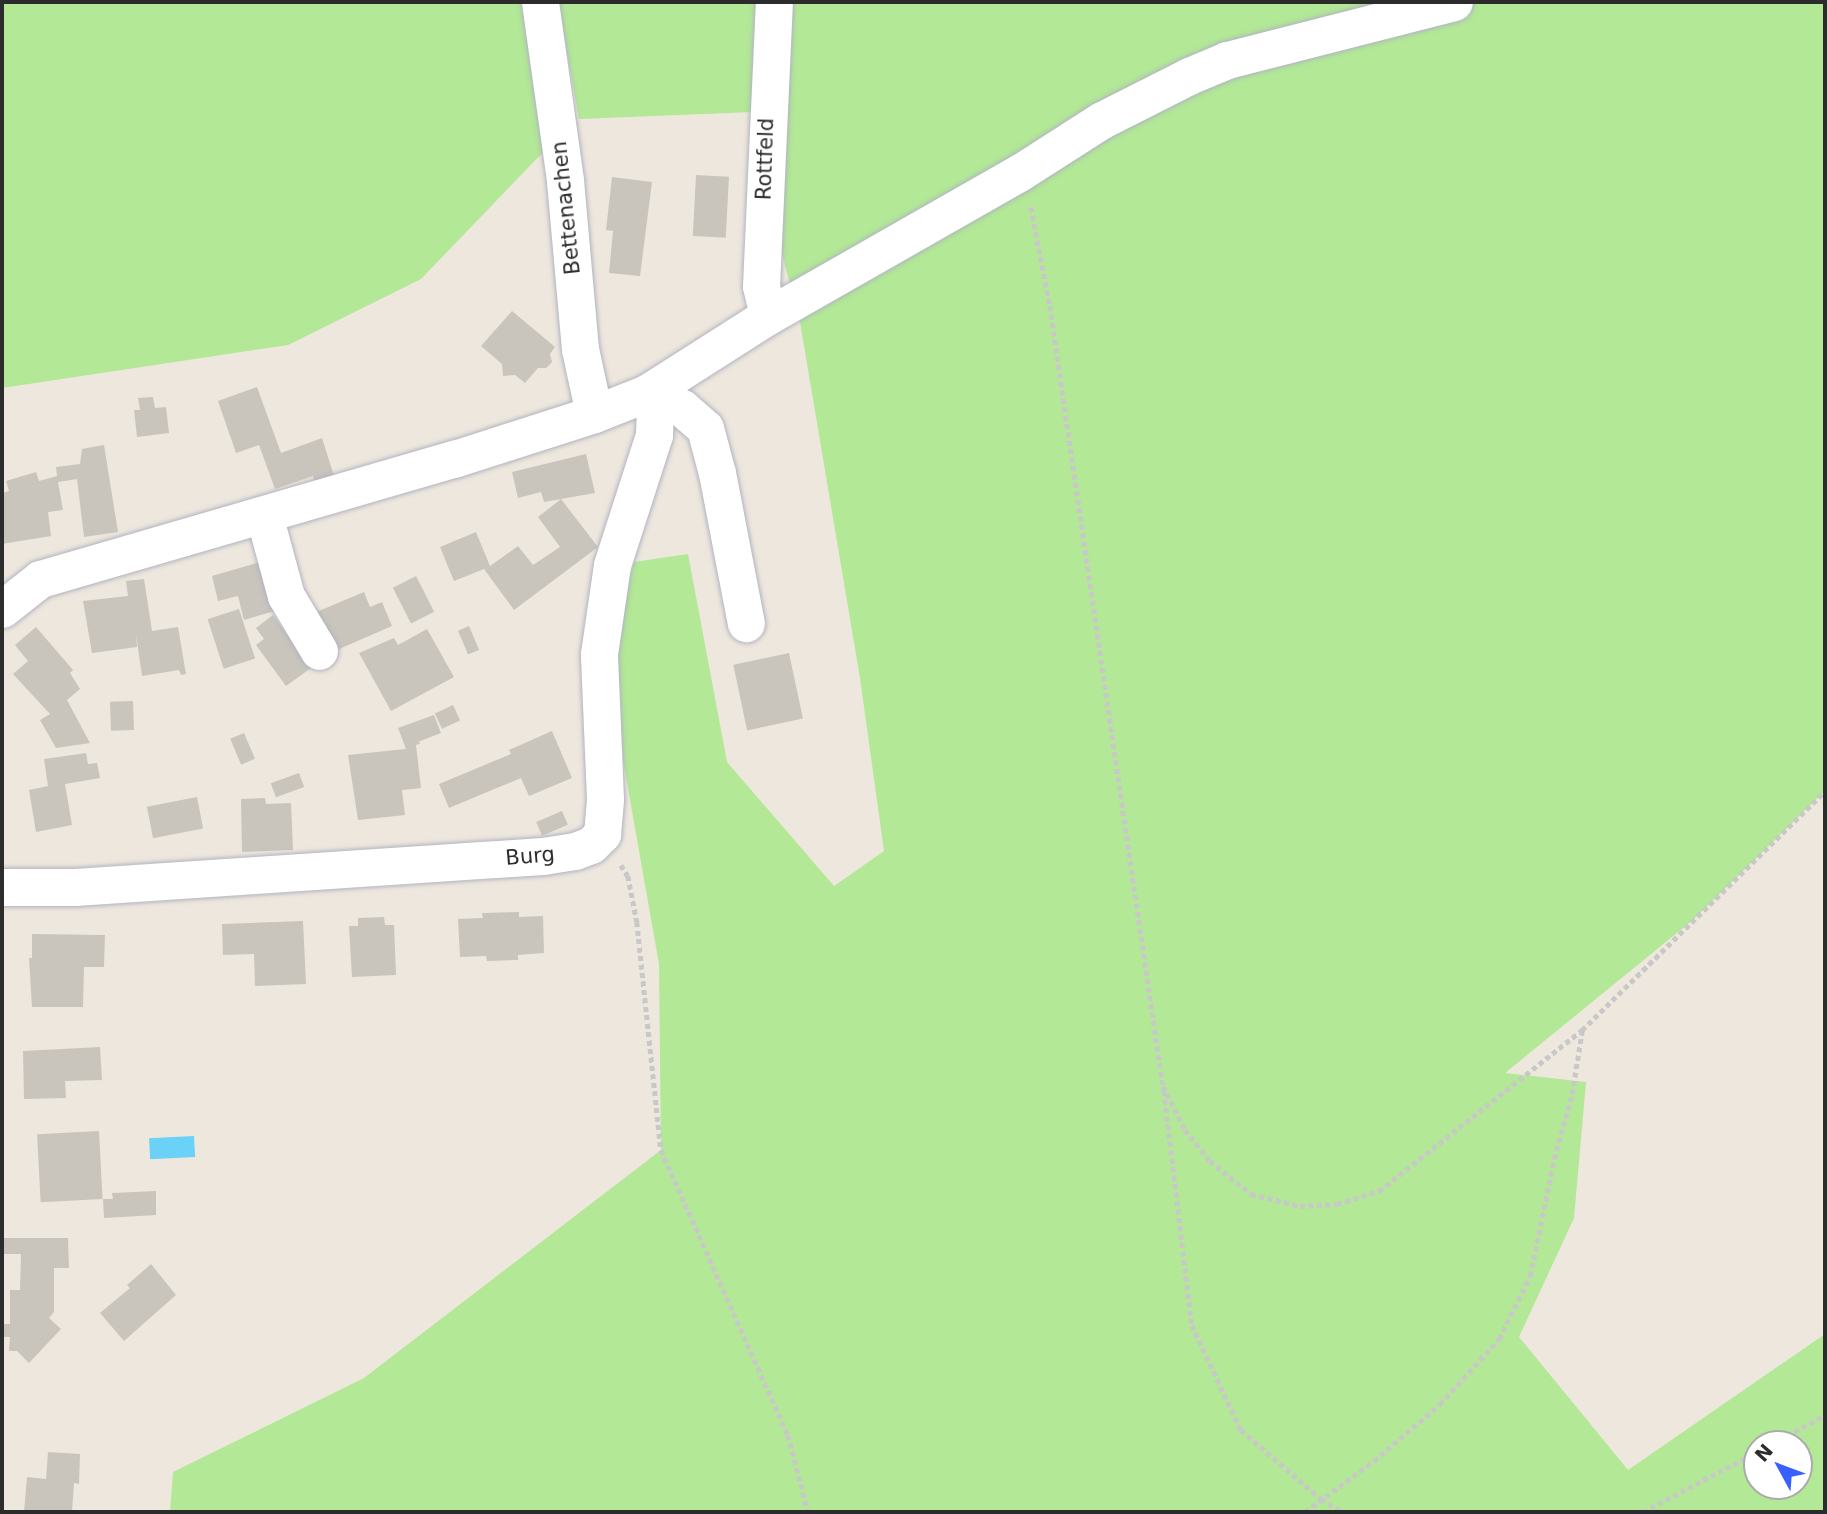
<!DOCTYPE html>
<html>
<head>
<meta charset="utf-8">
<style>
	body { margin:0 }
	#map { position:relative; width:1827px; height:1514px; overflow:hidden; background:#eee7dd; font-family:"DejaVu Sans",sans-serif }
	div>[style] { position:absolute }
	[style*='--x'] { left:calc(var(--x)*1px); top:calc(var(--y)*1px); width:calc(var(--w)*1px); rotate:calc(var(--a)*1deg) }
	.green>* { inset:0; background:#b2e896 }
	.water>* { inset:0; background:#6ad2f7; transform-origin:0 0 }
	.building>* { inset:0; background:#c9c5bc; transform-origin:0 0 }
	.path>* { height:4.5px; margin-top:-2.25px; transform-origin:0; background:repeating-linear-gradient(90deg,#c8c8c8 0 5px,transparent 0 8.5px) }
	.roads { filter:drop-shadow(0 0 2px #b1b4c0) drop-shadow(0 0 2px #b1b4c0) }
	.minor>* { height:37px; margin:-18.5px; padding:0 18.5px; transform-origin:18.5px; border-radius:18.5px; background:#fff }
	span { translate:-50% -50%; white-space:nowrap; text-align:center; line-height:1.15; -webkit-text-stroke:7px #fff; paint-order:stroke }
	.street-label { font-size:21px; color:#2c2c2c }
	.frame { position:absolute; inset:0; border:4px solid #2c2c2c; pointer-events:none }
	.north { position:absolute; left:1743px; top:1430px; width:70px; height:70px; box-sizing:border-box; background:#fff; border:2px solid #ababab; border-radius:50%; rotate:311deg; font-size:19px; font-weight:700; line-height:28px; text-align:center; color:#2c2c2c }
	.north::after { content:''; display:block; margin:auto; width:24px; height:32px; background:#3a5fff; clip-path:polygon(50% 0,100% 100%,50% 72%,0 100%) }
</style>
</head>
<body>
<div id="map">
	<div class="green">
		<div style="clip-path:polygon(2px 2px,521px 2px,548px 147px,421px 279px,288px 345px,2px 388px)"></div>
		<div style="clip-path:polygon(558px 2px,759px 2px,753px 112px,579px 119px)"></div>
		<div style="clip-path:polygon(evenodd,790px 2px,1825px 2px,1825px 791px,1694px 919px,1505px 1073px,1586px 1082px,1574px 1218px,1519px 1337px,1628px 1470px,1825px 1334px,1825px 1512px,170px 1512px,173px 1472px,364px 1378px,661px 1150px,659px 964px,623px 760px,618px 663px,621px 612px,634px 562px,688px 554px,727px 762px,834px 886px,884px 851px,860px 678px,800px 322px,781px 250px,790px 2px,1757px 1444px,1799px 1444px,1799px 1486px,1757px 1486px,1757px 1444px)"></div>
	</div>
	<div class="water">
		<div style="left:194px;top:1136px;width:21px;height:45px;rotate:87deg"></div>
	</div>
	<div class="building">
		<div style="left:696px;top:175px;width:33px;height:61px;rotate:3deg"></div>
		<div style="clip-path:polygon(612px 177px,652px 182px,640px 276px,609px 273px,613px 231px,606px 230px)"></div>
		<div style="clip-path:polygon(512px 311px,555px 347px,550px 354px,552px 362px,546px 368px,538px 368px,525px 383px,515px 375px,503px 376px,502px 364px,481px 346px)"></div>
		<div style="clip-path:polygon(257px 387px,281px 453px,322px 438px,335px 479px,315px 484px,313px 476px,275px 489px,259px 445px,236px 453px,218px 401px)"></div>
		<div style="clip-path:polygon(153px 397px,155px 408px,166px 407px,169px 433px,137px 437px,134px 410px,140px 410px,138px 398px)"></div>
		<div style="clip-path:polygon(104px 445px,118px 532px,84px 537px,77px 479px,58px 482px,63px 510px,48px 512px,51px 536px,2px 544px,2px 493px,9px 491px,6px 481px,36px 472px,39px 481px,57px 476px,56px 467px,80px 464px,82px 449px)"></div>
		<div style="clip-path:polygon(586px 454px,595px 493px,544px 502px,541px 492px,518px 498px,512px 472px)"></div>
		<div style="clip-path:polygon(561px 499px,598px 547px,514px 610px,484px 569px,454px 581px,440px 547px,476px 532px,490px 566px,518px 546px,533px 565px,560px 547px,538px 517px)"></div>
		<div style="clip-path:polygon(267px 560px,281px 609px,244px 620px,238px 596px,218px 601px,212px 576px)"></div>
		<div style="left:416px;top:576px;width:40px;height:26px;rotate:63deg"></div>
		<div style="clip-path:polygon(144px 579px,152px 631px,178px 627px,186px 674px,181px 675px,179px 670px,142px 676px,136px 634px,137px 647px,92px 653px,83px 601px,128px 596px,126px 581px)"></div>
		<div style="clip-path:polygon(364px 592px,370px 607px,382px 602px,392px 626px,330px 653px,314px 613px)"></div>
		<div style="left:239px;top:609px;width:52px;height:33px;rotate:72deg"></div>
		<div style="clip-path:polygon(273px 615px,311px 668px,286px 686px,256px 645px,264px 639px,256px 628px)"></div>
		<div style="left:469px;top:626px;width:26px;height:12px;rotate:67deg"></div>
		<div style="clip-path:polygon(36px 627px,73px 670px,70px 673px,80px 689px,67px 700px,90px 743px,56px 748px,40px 720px,50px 714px,13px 674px,28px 661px,15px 645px)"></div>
		<div style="clip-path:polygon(427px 629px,454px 677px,391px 711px,359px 653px,394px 638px,398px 645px)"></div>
		<div style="left:789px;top:653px;width:67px;height:57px;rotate:78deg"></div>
		<div style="left:133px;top:701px;width:29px;height:23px;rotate:88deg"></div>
		<div style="left:453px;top:705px;width:17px;height:20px;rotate:65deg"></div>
		<div style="clip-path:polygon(434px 715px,441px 733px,418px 742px,421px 743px,416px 745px,421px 788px,402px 790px,405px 815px,358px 820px,348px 755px,406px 749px,398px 728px)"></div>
		<div style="clip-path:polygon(552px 731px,572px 778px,529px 796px,521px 778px,449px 808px,439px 784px,511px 754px,509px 750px)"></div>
		<div style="left:244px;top:733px;width:28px;height:15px;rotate:67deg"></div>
		<div style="clip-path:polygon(86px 753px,88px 764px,97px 763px,100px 778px,65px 784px,72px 825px,36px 832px,29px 790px,48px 786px,44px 759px)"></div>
		<div style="left:299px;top:773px;width:15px;height:30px;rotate:70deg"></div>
		<div style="left:197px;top:797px;width:32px;height:51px;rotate:79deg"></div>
		<div style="clip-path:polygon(265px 798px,266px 804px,291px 803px,293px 850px,242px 852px,241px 799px)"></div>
		<div style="left:562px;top:811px;width:15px;height:28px;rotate:67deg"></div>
		<div style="clip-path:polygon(519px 912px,519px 917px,543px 916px,544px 953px,518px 955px,518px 960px,487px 961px,486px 956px,460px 957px,458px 919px,483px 918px,482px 913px)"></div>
		<div style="clip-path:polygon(384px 917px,385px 925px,394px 925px,396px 975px,352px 977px,349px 926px,358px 926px,358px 918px)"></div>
		<div style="clip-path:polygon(303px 921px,306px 984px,255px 986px,254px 954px,223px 955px,222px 924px)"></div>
		<div style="clip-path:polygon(32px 934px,105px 935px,104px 967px,84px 967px,83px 1007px,32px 1007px,29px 958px,32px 958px)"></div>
		<div style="clip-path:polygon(100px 1047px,102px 1080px,65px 1081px,66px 1098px,24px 1099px,23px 1051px)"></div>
		<div style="left:99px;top:1131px;width:68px;height:62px;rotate:87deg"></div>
		<div style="clip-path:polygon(156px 1191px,156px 1215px,104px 1218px,103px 1199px,113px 1199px,112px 1193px)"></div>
		<div style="clip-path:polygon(4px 1238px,68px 1238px,69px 1268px,54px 1268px,54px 1312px,49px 1318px,61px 1329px,29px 1363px,17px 1351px,9px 1351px,10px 1337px,2px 1337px,2px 1324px,10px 1324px,10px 1290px,20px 1290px,21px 1254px,3px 1254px)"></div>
		<div style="clip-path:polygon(151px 1264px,176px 1295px,124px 1341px,100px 1313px,130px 1288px,127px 1285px)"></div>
		<div style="clip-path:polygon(48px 1452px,80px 1454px,79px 1484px,74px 1483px,72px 1512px,24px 1512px,27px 1477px,46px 1479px)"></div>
	</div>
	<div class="path">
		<div style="--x:1031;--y:207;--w:101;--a:79.1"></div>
		<div style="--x:1050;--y:306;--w:788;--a:81.76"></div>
		<div style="--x:1163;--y:1086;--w:49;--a:63.4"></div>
		<div style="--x:1185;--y:1130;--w:40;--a:51"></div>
		<div style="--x:1210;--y:1161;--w:53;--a:38.8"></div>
		<div style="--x:1251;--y:1194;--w:50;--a:13.8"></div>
		<div style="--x:1300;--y:1206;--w:37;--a:-3"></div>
		<div style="--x:1337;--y:1204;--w:44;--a:-17.2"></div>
		<div style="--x:1379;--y:1191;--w:259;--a:-38.4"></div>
		<div style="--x:1582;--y:1030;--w:341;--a:-44.5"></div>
		<div style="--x:621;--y:865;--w:13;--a:58"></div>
		<div style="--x:628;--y:876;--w:47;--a:78.9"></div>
		<div style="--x:637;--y:922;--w:229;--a:84"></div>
		<div style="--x:661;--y:1150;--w:312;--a:66"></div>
		<div style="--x:788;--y:1435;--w:80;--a:75.4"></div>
		<div style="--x:1164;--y:1091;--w:236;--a:83.2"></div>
		<div style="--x:1192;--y:1325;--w:116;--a:65"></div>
		<div style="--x:1241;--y:1430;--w:106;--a:40.8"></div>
		<div style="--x:1321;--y:1499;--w:26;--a:31"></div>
		<div style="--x:1772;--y:1444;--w:60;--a:-28.7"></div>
		<div style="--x:1305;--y:1512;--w:86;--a:-36.5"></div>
		<div style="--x:1374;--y:1461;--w:87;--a:-40.8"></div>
		<div style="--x:1440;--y:1404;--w:88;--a:-47.8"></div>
		<div style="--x:1499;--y:1339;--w:70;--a:-63.8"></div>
		<div style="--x:1530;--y:1276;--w:119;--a:-78.4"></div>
		<div style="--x:1554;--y:1159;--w:67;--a:-74.5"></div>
		<div style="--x:1572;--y:1094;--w:64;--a:-81"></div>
		<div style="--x:1643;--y:1512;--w:129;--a:-27.8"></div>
	</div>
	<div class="roads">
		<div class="minor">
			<div style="--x:540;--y:2;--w:181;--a:82"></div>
			<div style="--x:565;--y:181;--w:169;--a:84.9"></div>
			<div style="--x:580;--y:349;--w:66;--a:77.8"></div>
			<div style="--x:768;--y:316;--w:31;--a:-103"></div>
			<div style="--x:761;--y:286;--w:284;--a:-87.4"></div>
			<div style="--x:647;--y:393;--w:38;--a:23"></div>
			<div style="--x:682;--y:408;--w:30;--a:41"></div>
			<div style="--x:705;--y:428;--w:47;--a:75.1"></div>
			<div style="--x:717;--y:473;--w:153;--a:79.1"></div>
			<div style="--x:264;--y:515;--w:84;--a:74.8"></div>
			<div style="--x:286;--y:596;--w:64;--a:59"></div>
			<div style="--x:2;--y:609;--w:48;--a:-38.3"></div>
			<div style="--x:40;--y:579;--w:431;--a:-16.2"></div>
			<div style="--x:454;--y:459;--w:147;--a:-17.8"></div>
			<div style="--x:594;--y:414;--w:57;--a:-21.6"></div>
			<div style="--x:647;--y:393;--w:143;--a:-32.5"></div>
			<div style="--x:768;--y:316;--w:289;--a:-29.7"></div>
			<div style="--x:1019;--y:173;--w:98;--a:-32.6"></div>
			<div style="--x:1102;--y:120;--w:97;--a:-26.8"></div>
			<div style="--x:1189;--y:76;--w:41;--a:-22.8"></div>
			<div style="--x:1227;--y:60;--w:234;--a:-14.3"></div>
			<div style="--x:2;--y:887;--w:73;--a:0"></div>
			<div style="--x:75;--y:887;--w:469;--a:-3.8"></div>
			<div style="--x:543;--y:856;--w:32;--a:-9"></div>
			<div style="--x:575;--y:851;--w:17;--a:-21"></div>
			<div style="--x:591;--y:845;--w:16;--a:-45"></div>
			<div style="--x:602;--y:834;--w:35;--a:-85"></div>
			<div style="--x:605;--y:799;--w:145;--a:-92.4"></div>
			<div style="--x:599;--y:654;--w:90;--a:-81.7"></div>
			<div style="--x:612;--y:565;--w:137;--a:-72.1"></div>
			<div style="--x:654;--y:435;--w:23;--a:-88"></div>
			<div style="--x:655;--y:412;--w:21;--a:-113"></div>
		</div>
	</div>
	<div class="street-label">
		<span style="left:765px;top:159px;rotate:-88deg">Rottfeld</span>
		<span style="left:566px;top:208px;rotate:-96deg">Bettenachen</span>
		<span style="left:530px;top:856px;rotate:-5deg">Burg</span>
	</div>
	<div class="frame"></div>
	<div class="north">N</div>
</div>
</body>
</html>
